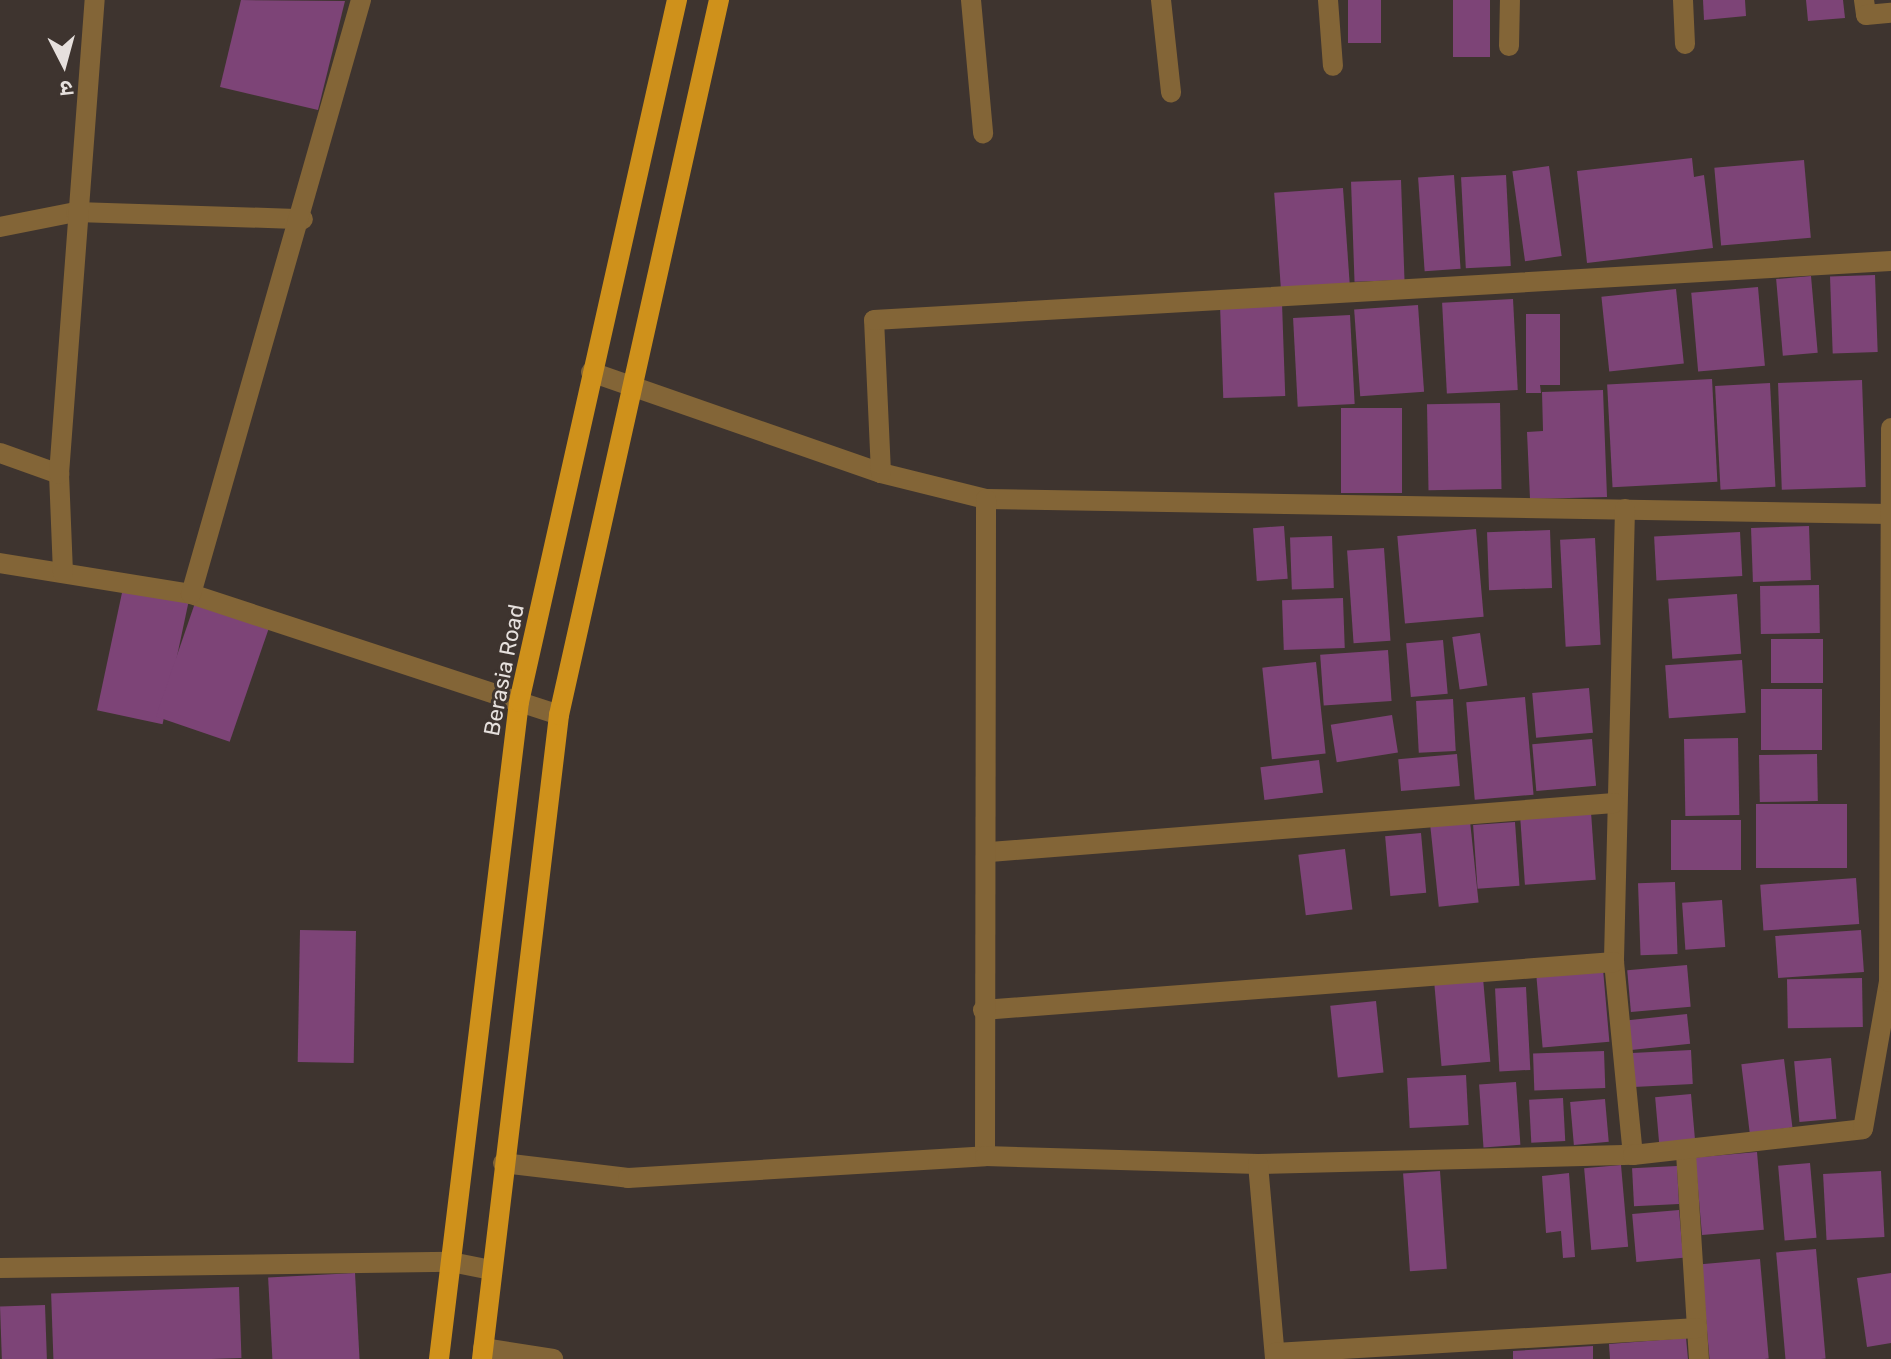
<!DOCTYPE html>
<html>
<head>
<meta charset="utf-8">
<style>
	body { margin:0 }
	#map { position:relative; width:1891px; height:1359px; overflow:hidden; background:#3e342f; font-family:Rubik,"Noto Sans Devanagari",sans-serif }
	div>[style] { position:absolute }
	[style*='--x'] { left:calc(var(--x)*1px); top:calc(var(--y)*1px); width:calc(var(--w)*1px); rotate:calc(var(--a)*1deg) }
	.building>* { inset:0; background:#7d4477; transform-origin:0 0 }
	.street>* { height:20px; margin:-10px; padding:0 10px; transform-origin:10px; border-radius:10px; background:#836537 }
	.primary>* { height:20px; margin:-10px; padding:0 10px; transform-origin:10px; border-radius:10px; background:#cf911b }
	span { translate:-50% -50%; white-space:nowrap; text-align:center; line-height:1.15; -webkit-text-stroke:6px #3e342f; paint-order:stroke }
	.street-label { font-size:22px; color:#e6e0dd }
	.north { position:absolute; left:24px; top:24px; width:80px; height:80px; -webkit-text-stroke:6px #3e342f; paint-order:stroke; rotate:174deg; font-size:22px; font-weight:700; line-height:32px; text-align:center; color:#e6e0dd }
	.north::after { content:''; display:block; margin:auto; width:28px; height:36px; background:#e6e0dd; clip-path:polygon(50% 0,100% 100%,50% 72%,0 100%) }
</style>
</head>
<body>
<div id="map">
	<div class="building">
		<div style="clip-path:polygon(241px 0,345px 1px,318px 110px,220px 87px)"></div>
		<div style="left:1348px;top:0;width:33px;height:43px"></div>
		<div style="left:1453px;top:0;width:37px;height:57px"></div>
		<div style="clip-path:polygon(1703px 0,1745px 0,1746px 16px,1704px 20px)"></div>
		<div style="clip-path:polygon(1806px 0,1843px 0,1845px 18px,1808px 21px)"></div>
		<div style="clip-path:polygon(1692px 158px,1694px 177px,1704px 175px,1713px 248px,1587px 263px,1577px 171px)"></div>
		<div style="left:1804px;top:160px;width:78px;height:90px;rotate:85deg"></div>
		<div style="left:1549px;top:166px;width:91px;height:37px;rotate:82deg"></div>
		<div style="left:1454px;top:175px;width:94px;height:36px;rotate:86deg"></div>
		<div style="left:1506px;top:175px;width:91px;height:45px;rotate:87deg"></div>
		<div style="left:1401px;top:180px;width:100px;height:50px;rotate:88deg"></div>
		<div style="left:1343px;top:188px;width:97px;height:69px;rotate:86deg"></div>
		<div style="left:1875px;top:275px;width:77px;height:45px;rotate:88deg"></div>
		<div style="left:1811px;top:276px;width:77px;height:35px;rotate:85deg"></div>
		<div style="left:1758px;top:287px;width:79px;height:67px;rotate:85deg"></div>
		<div style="left:1676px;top:289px;width:75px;height:75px;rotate:84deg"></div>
		<div style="left:1513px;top:299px;width:91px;height:71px;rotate:87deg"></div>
		<div style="left:1282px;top:303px;width:93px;height:62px;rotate:88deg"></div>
		<div style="left:1418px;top:305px;width:87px;height:64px;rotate:86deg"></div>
		<div style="clip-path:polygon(1526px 314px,1560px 314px,1560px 385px,1540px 385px,1541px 393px,1526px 393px)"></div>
		<div style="left:1350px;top:315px;width:89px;height:57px;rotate:87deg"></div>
		<div style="left:1712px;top:379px;width:103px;height:105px;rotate:87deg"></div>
		<div style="left:1862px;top:380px;width:107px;height:84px;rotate:88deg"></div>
		<div style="left:1770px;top:383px;width:104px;height:55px;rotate:87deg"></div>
		<div style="clip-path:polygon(1603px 390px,1607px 497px,1530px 499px,1527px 432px,1543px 431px,1542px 392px)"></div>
		<div style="left:1500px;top:403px;width:86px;height:73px;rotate:89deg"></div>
		<div style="left:1341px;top:408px;width:61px;height:85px"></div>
		<div style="left:1284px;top:526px;width:53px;height:31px;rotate:86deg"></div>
		<div style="left:1809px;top:526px;width:54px;height:58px;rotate:88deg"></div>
		<div style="left:1476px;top:529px;width:88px;height:79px;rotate:85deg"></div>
		<div style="left:1550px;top:530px;width:58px;height:63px;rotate:88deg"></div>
		<div style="left:1740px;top:532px;width:44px;height:86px;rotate:87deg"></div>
		<div style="left:1332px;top:536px;width:52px;height:42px;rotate:88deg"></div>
		<div style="left:1595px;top:538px;width:107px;height:35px;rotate:87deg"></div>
		<div style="left:1384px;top:548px;width:93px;height:37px;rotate:86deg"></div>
		<div style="left:1819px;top:585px;width:48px;height:59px;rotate:89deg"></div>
		<div style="left:123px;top:588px;width:67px;height:125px;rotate:12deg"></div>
		<div style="left:1737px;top:594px;width:60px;height:69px;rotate:86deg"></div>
		<div style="left:1343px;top:598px;width:50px;height:61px;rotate:88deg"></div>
		<div style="left:195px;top:603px;width:78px;height:120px;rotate:19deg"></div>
		<div style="left:1480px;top:633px;width:53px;height:28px;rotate:82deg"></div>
		<div style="left:1771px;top:639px;width:52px;height:44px"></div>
		<div style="left:1443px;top:640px;width:54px;height:37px;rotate:85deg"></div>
		<div style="left:1388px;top:650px;width:51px;height:68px;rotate:86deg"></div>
		<div style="left:1742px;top:660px;width:53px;height:77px;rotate:86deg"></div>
		<div style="left:1316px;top:662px;width:92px;height:54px;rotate:84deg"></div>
		<div style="left:1589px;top:688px;width:45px;height:57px;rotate:85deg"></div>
		<div style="left:1761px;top:689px;width:61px;height:61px"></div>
		<div style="left:1525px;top:697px;width:98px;height:59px;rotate:85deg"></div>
		<div style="left:1453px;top:699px;width:52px;height:37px;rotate:87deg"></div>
		<div style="left:1392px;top:715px;width:38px;height:62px;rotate:81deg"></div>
		<div style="left:1738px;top:738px;width:77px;height:54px;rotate:89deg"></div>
		<div style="left:1592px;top:739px;width:47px;height:60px;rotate:85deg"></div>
		<div style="left:1457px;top:754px;width:32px;height:59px;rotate:85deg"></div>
		<div style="left:1817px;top:754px;width:47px;height:58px;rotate:89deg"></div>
		<div style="left:1319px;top:760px;width:33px;height:59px;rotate:83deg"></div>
		<div style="left:1756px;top:804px;width:91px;height:64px"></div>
		<div style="left:1591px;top:812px;width:68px;height:71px;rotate:86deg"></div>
		<div style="left:1741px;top:820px;width:50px;height:70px;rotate:90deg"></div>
		<div style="left:1470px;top:821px;width:82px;height:40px;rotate:84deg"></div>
		<div style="left:1515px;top:822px;width:64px;height:42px;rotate:86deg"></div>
		<div style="left:1421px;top:833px;width:60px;height:36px;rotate:85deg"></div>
		<div style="left:1345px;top:849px;width:61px;height:47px;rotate:83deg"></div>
		<div style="left:1856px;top:878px;width:46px;height:96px;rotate:86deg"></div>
		<div style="left:1675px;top:882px;width:72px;height:37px;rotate:88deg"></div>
		<div style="left:1722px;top:900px;width:47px;height:40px;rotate:86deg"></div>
		<div style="left:300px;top:930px;width:56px;height:132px;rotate:1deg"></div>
		<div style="left:1861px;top:930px;width:42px;height:86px;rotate:86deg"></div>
		<div style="left:1687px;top:965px;width:42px;height:60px;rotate:85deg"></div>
		<div style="left:1603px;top:969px;width:73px;height:67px;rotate:85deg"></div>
		<div style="left:1483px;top:978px;width:84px;height:49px;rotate:85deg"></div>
		<div style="left:1862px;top:978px;width:49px;height:75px;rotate:89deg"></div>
		<div style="left:1526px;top:987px;width:83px;height:31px;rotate:87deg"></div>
		<div style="left:1376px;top:1001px;width:72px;height:46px;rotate:84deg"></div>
		<div style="left:1687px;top:1014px;width:30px;height:64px;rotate:84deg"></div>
		<div style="left:1691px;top:1050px;width:34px;height:64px;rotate:87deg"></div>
		<div style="left:1604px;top:1051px;width:37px;height:71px;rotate:88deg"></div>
		<div style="left:1831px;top:1058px;width:61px;height:37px;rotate:85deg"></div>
		<div style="left:1784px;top:1059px;width:69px;height:43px;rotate:83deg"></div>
		<div style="left:1466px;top:1075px;width:50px;height:59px;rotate:87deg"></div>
		<div style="left:1516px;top:1082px;width:63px;height:37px;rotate:86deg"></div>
		<div style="left:1691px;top:1094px;width:48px;height:36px;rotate:85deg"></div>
		<div style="left:1563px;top:1098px;width:43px;height:34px;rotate:87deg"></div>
		<div style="left:1605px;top:1099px;width:43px;height:35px;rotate:85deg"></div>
		<div style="left:1757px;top:1152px;width:78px;height:62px;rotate:85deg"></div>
		<div style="left:1810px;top:1163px;width:75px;height:32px;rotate:85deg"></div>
		<div style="left:1621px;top:1165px;width:82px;height:37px;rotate:85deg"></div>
		<div style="left:1677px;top:1166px;width:38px;height:45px;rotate:87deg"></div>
		<div style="left:1440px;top:1171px;width:98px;height:37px;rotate:86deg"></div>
		<div style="left:1881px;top:1171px;width:66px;height:58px;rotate:87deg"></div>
		<div style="clip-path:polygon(1569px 1173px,1575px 1257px,1563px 1258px,1561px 1231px,1546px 1233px,1542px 1176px)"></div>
		<div style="left:1679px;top:1210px;width:48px;height:47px;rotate:85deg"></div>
		<div style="left:1816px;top:1249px;width:110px;height:40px;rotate:85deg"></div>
		<div style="left:1760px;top:1259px;width:100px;height:59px;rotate:85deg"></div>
		<div style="left:355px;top:1273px;width:86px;height:87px;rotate:87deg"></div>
		<div style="clip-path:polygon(1891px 1273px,1891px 1343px,1867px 1347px,1857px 1278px)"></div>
		<div style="left:239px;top:1287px;width:71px;height:188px;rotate:88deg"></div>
		<div style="left:45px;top:1305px;width:54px;height:45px;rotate:88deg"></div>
		<div style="clip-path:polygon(1686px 1338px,1688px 1359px,1610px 1359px,1609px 1344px)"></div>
		<div style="clip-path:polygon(1593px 1346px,1593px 1359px,1513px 1359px,1513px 1351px)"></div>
	</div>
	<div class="street">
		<div style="--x:971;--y:0;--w:134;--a:84.8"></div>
		<div style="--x:1161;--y:0;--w:93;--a:83.8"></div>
		<div style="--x:1328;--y:0;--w:66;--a:85.7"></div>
		<div style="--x:1683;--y:0;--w:44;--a:87.4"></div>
		<div style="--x:1864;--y:0;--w:15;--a:82"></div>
		<div style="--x:1866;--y:15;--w:25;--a:-5"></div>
		<div style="--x:1509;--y:46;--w:46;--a:-88.8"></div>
		<div style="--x:0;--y:227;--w:77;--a:-11.2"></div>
		<div style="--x:76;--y:212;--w:227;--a:1.8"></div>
		<div style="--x:591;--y:372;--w:307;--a:19.2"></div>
		<div style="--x:881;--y:473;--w:108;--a:13.9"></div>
		<div style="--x:986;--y:499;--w:905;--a:0.95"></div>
		<div style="--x:0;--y:453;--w:63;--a:19.6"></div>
		<div style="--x:881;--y:473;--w:153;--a:-92.6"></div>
		<div style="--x:874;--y:320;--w:1019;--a:-3.32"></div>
		<div style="--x:1625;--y:509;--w:453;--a:91.4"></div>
		<div style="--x:1614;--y:962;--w:194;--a:84.4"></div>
		<div style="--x:0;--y:563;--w:193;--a:9.2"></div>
		<div style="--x:191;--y:594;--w:387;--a:18.2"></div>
		<div style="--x:63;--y:573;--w:99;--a:-92.3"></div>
		<div style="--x:59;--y:474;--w:475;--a:-85.7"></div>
		<div style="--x:191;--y:594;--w:618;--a:-74.03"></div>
		<div style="--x:990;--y:852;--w:626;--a:-4.49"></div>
		<div style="--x:983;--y:1010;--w:633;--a:-4.35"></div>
		<div style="--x:1686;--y:1153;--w:206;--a:86.4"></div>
		<div style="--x:985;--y:1156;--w:657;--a:-89.91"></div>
		<div style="--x:503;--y:1163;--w:126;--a:6.8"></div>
		<div style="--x:628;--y:1178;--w:358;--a:-3.5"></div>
		<div style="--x:985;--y:1156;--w:273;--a:1.7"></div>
		<div style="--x:1258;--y:1164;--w:375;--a:-1.4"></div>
		<div style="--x:1633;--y:1155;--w:231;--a:-6.4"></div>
		<div style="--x:1863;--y:1129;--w:149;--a:-80"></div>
		<div style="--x:1889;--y:982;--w:554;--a:-89.79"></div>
		<div style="--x:1258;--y:1164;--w:196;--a:85"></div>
		<div style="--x:0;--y:1268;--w:451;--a:-0.8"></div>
		<div style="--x:451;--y:1262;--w:41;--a:11.3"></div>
		<div style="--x:483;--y:1348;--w:71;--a:8.9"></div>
		<div style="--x:1275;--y:1353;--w:423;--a:-3.4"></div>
	</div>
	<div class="primary">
		<div style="--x:439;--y:1359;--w:662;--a:-83.06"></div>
		<div style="--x:519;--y:702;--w:720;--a:-77.32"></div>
		<div style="--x:482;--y:1359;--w:649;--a:-83.18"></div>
		<div style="--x:559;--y:715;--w:733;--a:-77.39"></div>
	</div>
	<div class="street-label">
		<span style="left:504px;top:670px;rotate:-79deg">Berasia Road</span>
	</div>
	<div class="north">उ</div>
</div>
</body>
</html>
